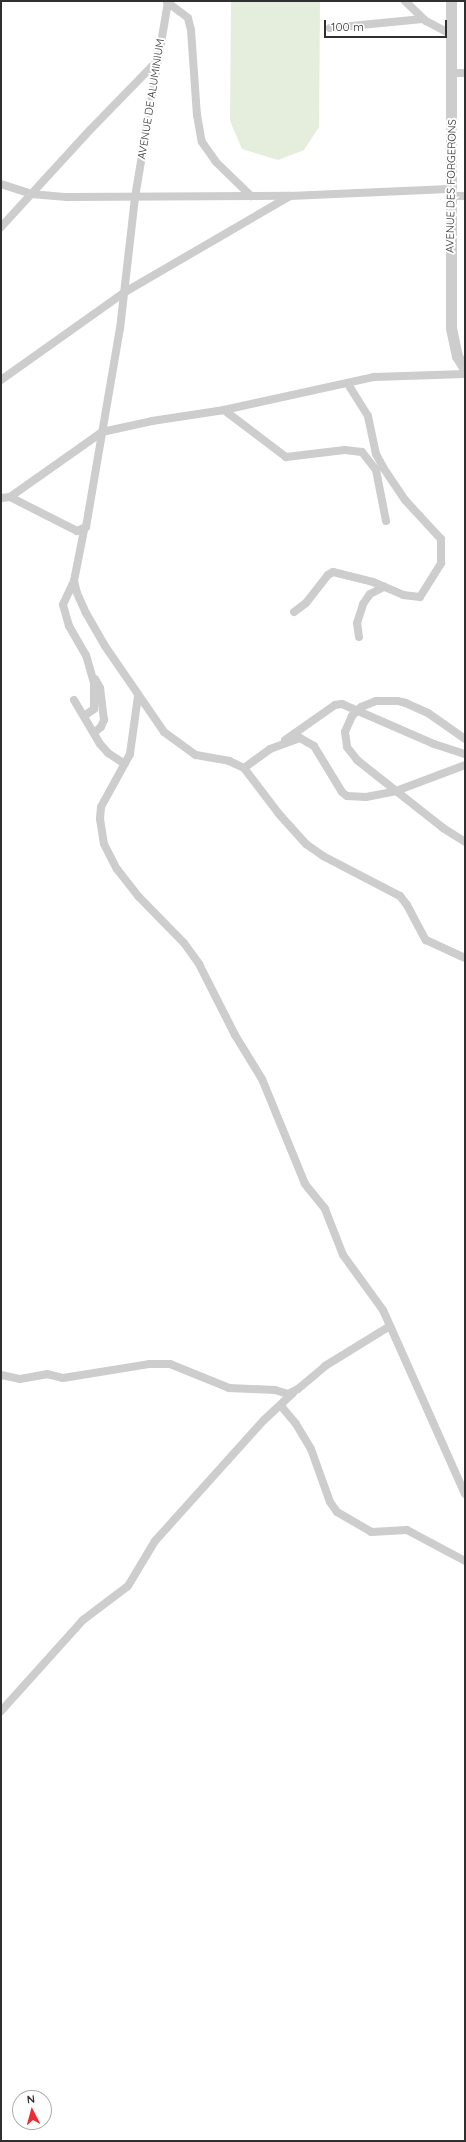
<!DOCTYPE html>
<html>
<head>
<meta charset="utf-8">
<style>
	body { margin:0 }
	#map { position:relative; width:466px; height:2142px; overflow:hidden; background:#fff; font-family:Quicksand,sans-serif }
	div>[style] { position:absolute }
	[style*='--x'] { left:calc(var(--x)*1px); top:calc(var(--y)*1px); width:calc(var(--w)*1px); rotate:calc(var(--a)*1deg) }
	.green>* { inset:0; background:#e5eddd }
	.minor>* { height:8px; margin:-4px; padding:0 4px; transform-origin:4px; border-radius:4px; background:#cdcdcd }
	.tertiary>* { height:11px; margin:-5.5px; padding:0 5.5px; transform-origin:5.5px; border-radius:5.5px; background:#cdcdcd }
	span { translate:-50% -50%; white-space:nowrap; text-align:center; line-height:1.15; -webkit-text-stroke:4px #fff; paint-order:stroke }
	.street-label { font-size:11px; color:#303030 }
	.frame { position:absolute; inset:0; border:2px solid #303030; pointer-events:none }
	.north { position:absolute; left:12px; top:2090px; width:40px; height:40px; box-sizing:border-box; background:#fff; border:1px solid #acacac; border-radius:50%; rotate:354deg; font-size:11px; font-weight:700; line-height:16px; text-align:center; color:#303030 }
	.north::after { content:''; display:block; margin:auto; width:14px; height:18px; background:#ed2b34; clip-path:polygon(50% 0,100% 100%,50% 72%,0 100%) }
	.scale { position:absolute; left:324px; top:20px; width:123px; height:18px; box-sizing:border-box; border:2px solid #303030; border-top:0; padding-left:5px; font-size:12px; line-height:14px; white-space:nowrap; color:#303030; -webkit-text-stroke:3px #fff; paint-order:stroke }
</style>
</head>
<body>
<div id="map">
	<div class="green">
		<div style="clip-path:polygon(231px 1px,320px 1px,319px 127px,304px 150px,278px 160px,242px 149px,230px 121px)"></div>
	</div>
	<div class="minor">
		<div style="--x:405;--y:1;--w:29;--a:44"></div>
		<div style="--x:426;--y:21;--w:30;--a:28"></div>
		<div style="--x:167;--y:2;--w:26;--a:37"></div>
		<div style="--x:188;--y:18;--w:12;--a:76"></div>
		<div style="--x:191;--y:30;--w:85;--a:86"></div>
		<div style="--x:197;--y:115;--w:27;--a:80"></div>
		<div style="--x:202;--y:142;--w:24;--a:55"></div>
		<div style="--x:216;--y:162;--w:49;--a:44.2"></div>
		<div style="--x:330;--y:28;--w:93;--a:-5.5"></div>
		<div style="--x:453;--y:73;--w:12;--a:0"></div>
		<div style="--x:1;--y:184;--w:32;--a:18"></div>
		<div style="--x:31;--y:194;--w:36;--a:5"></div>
		<div style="--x:67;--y:197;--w:223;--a:-0.3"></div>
		<div style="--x:290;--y:196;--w:159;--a:-2.5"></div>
		<div style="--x:449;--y:196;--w:16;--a:0"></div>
		<div style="--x:1;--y:227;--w:132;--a:-47.5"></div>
		<div style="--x:90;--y:130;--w:98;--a:-45.8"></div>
		<div style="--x:1;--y:380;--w:152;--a:-35.4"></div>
		<div style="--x:125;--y:292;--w:191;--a:-30.2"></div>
		<div style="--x:224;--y:410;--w:78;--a:37.2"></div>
		<div style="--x:286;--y:457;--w:59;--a:-6.8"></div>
		<div style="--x:345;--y:450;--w:17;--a:7"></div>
		<div style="--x:362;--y:452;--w:23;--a:52"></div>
		<div style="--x:376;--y:470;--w:52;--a:78.9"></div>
		<div style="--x:10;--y:497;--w:113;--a:-35.2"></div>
		<div style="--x:102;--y:432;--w:51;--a:-12.4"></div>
		<div style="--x:152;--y:421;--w:73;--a:-8.7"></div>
		<div style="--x:224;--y:410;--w:154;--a:-12.4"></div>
		<div style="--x:374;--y:377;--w:91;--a:-1.9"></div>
		<div style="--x:1;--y:498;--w:9;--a:-6"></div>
		<div style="--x:10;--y:497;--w:75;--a:26.9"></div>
		<div style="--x:77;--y:531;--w:10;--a:-24"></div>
		<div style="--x:86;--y:527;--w:201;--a:-80.3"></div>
		<div style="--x:120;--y:329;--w:133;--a:-83.5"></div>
		<div style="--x:135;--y:197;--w:199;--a:-80.4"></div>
		<div style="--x:84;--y:530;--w:52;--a:101.1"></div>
		<div style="--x:74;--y:581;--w:12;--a:76"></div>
		<div style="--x:77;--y:593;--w:22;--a:66"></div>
		<div style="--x:86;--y:613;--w:38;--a:60"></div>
		<div style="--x:105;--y:646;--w:104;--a:55.5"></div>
		<div style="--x:164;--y:732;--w:39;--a:36"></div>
		<div style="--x:196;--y:755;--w:34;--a:10"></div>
		<div style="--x:229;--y:761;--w:17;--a:25"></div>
		<div style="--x:244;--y:768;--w:58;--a:52.7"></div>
		<div style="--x:279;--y:814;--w:40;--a:48"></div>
		<div style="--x:306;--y:844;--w:21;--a:35"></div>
		<div style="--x:323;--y:856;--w:87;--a:27.5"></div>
		<div style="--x:400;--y:896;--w:11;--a:52"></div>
		<div style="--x:407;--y:905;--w:40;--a:62"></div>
		<div style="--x:426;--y:940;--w:43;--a:24.8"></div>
		<div style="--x:74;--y:581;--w:26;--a:115"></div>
		<div style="--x:63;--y:605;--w:22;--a:74"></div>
		<div style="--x:69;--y:626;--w:34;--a:60"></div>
		<div style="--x:86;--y:655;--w:29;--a:74"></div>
		<div style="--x:94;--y:683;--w:26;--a:90"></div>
		<div style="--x:94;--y:709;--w:12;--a:145"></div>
		<div style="--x:294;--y:612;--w:15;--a:-37"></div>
		<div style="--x:306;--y:603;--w:36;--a:-52"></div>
		<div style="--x:328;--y:575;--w:6;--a:-31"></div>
		<div style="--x:333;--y:572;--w:41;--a:14"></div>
		<div style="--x:373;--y:582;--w:33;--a:23"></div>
		<div style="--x:403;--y:595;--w:17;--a:7"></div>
		<div style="--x:420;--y:597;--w:40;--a:-58"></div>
		<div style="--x:441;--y:563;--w:24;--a:-90"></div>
		<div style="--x:441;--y:539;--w:53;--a:-132.7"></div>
		<div style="--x:405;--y:500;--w:40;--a:-124"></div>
		<div style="--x:383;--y:467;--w:15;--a:-118"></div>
		<div style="--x:376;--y:454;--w:39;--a:-102"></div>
		<div style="--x:368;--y:416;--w:38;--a:-122"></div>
		<div style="--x:359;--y:637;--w:14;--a:-98"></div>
		<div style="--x:357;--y:623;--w:20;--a:-72"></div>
		<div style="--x:363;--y:604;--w:12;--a:-55"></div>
		<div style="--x:370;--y:594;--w:16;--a:-27"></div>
		<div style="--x:138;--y:696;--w:59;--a:97.9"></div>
		<div style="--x:130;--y:754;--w:60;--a:118.7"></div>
		<div style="--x:101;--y:807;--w:12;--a:95"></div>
		<div style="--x:100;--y:819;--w:25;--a:81"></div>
		<div style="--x:104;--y:844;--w:28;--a:63"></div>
		<div style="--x:117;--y:869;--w:36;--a:52"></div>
		<div style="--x:139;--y:897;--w:64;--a:45.6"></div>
		<div style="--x:184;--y:943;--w:26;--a:54"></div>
		<div style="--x:199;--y:964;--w:80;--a:63.1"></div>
		<div style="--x:235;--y:1035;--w:52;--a:58.5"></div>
		<div style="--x:262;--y:1079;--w:113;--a:67.7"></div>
		<div style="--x:305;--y:1184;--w:32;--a:51"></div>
		<div style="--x:325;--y:1209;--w:49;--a:68.6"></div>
		<div style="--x:343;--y:1255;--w:68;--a:54"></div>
		<div style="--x:383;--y:1310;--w:201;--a:66"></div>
		<div style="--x:74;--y:700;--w:51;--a:59.4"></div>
		<div style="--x:100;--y:744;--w:12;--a:48"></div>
		<div style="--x:108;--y:753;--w:20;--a:33"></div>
		<div style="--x:94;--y:733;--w:9;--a:-41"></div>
		<div style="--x:101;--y:727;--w:8;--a:-67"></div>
		<div style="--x:104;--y:720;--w:32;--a:-97"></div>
		<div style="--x:100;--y:688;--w:10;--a:-119"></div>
		<div style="--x:465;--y:739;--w:45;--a:-144.9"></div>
		<div style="--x:428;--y:713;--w:24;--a:-156"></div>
		<div style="--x:406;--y:703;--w:9;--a:-167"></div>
		<div style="--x:397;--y:701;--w:21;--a:180"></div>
		<div style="--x:376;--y:701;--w:16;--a:158"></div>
		<div style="--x:361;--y:707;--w:13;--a:135"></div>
		<div style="--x:352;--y:716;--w:17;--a:114"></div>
		<div style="--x:345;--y:732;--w:15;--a:82"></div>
		<div style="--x:347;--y:747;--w:16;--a:52"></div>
		<div style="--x:357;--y:760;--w:110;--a:38.3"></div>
		<div style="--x:443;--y:828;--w:26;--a:32"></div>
		<div style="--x:285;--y:740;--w:61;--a:-35"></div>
		<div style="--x:335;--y:705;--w:7;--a:-8"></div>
		<div style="--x:342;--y:704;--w:100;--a:23.5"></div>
		<div style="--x:434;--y:744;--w:33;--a:18"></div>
		<div style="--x:244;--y:768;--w:32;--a:-36"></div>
		<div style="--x:270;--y:749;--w:32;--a:-20"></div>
		<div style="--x:300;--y:738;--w:16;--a:30"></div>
		<div style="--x:314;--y:746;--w:54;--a:58.7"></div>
		<div style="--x:342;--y:792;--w:6;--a:39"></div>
		<div style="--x:347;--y:796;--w:19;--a:3"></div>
		<div style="--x:366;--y:797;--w:31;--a:-11"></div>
		<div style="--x:396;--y:791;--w:74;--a:-20.6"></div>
		<div style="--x:1;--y:1375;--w:19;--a:12"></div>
		<div style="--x:20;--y:1379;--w:27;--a:-10"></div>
		<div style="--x:47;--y:1374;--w:16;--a:14"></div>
		<div style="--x:63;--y:1378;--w:87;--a:-9.2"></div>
		<div style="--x:149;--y:1364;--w:21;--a:0"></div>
		<div style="--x:170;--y:1364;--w:64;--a:22.1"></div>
		<div style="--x:229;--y:1388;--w:46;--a:2.5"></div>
		<div style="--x:275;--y:1390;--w:14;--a:17"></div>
		<div style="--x:288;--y:1394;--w:11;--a:-27"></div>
		<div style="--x:298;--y:1389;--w:35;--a:-40"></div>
		<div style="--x:325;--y:1366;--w:76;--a:-31.6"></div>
		<div style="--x:281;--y:1406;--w:23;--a:50"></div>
		<div style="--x:296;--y:1424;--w:29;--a:59"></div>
		<div style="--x:311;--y:1449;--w:56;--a:70.3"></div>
		<div style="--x:330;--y:1502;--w:12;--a:55"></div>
		<div style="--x:337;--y:1512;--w:39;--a:30"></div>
		<div style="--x:371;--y:1532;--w:36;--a:-3"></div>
		<div style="--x:407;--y:1530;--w:66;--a:28.1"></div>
		<div style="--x:1;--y:1711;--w:122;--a:-48"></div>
		<div style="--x:83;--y:1620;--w:56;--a:-37.1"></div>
		<div style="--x:128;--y:1586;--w:52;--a:-59"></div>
		<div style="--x:155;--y:1541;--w:163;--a:-48"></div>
		<div style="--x:264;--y:1420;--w:40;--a:-43"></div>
	</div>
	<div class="tertiary">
		<div style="--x:451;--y:1;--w:327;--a:90"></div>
		<div style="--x:451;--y:328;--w:29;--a:78"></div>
		<div style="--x:457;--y:356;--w:15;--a:58"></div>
	</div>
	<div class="street-label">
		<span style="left:151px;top:99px;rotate:-81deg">AVENUE DE ALUMINIUM</span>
		<span style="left:451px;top:186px;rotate:-89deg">AVENUE DES FORGERONS</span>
	</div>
	<div class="frame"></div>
	<div class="north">N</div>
	<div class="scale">100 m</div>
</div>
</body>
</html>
